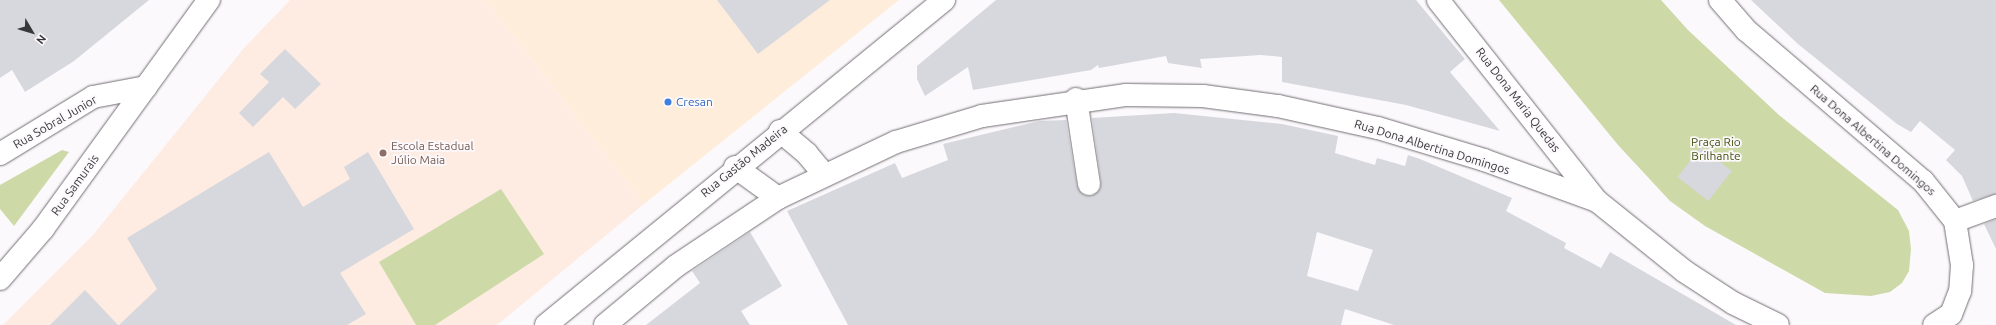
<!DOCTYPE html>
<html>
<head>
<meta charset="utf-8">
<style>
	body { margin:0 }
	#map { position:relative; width:1996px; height:325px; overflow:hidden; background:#fcf9fd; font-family:Ubuntu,sans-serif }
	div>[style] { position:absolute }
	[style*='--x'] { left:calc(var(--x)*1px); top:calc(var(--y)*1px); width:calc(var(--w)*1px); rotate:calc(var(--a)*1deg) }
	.commercial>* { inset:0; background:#feeddb }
	.education>* { inset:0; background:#feece2 }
	.green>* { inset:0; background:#cddaa8 }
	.building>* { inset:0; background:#d7d8dd; transform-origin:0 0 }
	.roads { filter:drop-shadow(0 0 1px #716e72) drop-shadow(0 0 1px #716e72) }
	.minor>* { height:22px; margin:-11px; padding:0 11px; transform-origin:11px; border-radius:11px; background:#fff }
	.tertiary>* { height:22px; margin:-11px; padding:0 11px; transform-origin:11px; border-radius:11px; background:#fff }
	.dots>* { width:11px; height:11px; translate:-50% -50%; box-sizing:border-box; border:2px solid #fcf9fd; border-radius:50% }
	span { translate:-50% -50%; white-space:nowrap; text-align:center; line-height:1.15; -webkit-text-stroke:3.5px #fcf9fd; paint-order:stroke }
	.street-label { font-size:12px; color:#383739 }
	.shop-label { font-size:12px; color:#366cbe }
	.left { translate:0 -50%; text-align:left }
	.park-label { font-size:12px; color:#465210 }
	.education-label { font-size:12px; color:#785e54 }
	.north { position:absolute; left:12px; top:12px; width:40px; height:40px; -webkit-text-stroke:3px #fcf9fd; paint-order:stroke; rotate:128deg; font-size:11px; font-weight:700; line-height:16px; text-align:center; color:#383739 }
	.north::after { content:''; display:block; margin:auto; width:14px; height:18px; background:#383739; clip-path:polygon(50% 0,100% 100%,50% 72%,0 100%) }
</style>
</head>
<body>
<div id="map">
	<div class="commercial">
		<div style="clip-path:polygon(485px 0,899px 0,644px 204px)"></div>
	</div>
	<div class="education">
		<div style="clip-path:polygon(290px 0,485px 0,644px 204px,497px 325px,3px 325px,93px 235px,244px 48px)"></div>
	</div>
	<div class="green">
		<div style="clip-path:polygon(1499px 0,1661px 0,1688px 30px,1779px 115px,1898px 210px,1909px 231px,1911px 249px,1909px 271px,1902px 283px,1890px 292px,1871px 296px,1825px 293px,1705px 226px,1670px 201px,1618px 145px)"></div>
		<div style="clip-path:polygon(62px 150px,69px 152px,14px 226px,0 209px,0 185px)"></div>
		<div style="clip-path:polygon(501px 189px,544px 254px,435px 325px,416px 325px,379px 262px)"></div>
	</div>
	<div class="building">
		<div style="clip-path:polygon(0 0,149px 0,74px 61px,25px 92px,12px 70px,0 78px)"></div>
		<div style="clip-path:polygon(717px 0,830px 0,758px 54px)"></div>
		<div style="clip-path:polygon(996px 0,1416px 0,1465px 59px,1450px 72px,1500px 131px,1406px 105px,1282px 82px,1282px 57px,1261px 55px,1200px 59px,1202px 68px,1168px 63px,1166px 56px,1099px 68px,1098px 65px,1091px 70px,973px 90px,968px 67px,925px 96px,917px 79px,917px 66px)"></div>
		<div style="clip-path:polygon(1751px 0,1996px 0,1996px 194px,1973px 201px,1962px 176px,1946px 160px,1955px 150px,1920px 121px,1911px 132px,1897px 124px,1798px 44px)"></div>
		<div style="clip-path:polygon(285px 49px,321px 84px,295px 109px,283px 97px,253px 127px,239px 113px,269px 82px,260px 74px)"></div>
		<div style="clip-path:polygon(evenodd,1174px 113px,1282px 124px,1338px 136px,1335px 153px,1375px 165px,1377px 158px,1405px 166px,1408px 155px,1420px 159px,1512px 198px,1506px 211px,1566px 243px,1564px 248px,1601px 268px,1610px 252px,1736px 325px,1394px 325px,1345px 309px,1341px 325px,848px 325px,787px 211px,895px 163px,902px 178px,948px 160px,943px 144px,1039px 121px,1066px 120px,1077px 186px,1084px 195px,1091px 196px,1100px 189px,1101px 182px,1092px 118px,1174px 113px,1317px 232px,1373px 250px,1358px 291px,1307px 276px,1317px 232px)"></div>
		<div style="left:1701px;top:147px;width:39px;height:38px;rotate:38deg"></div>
		<div style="clip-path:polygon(269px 152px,303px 207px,350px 179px,344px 167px,368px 152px,414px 229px,340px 273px,366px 314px,347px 325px,119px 325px,157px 289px,127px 238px)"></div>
		<div style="clip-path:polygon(1996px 219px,1996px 249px,1984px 224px)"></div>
		<div style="clip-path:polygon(750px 232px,782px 286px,741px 311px,750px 325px,646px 325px,700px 283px,692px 271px)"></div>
		<div style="clip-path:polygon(85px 290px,118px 325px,50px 325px)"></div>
	</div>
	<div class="roads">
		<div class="minor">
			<div style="--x:1438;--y:0;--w:256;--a:51.7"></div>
			<div style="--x:1720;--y:0;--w:40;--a:49"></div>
			<div style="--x:1746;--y:30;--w:233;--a:40.5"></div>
			<div style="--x:1923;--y:181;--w:51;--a:51.3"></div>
			<div style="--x:1955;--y:221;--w:45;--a:81"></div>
			<div style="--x:1962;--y:265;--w:26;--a:94"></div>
			<div style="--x:1960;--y:291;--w:25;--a:111"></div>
			<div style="--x:1951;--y:314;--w:20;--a:147"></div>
			<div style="--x:1076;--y:99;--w:86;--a:81.3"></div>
			<div style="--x:780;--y:131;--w:35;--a:40"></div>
			<div style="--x:807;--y:154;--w:26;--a:50"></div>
			<div style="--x:0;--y:154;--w:109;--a:-31.5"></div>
			<div style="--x:93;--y:97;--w:54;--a:-10.7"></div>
			<div style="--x:735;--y:167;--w:53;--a:35.8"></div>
			<div style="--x:1955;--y:221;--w:44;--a:-20.1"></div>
			<div style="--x:605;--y:325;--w:92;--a:-39.7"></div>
			<div style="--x:676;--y:266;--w:123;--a:-33.7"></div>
			<div style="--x:778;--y:198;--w:131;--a:-25.4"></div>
			<div style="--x:896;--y:142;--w:90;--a:-16.8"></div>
			<div style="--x:982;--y:116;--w:146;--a:-8.3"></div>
			<div style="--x:1126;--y:95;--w:77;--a:0.7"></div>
			<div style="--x:1203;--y:96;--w:76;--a:7.6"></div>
			<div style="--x:1278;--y:106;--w:102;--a:12.4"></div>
			<div style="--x:1378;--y:128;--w:111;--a:16.8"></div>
			<div style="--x:1484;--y:160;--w:120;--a:19.9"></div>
			<div style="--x:1597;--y:201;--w:112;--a:38.8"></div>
			<div style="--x:1684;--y:271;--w:59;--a:33.1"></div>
			<div style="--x:1733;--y:303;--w:50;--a:26.1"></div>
		</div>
		<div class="tertiary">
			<div style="--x:0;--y:279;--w:66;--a:-49.3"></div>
			<div style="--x:43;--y:229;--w:283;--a:-54.1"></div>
			<div style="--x:546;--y:325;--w:514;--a:-39.23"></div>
		</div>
	</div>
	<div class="dots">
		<div style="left:668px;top:102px;background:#3f7fe0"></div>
		<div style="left:383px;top:153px;background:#8d6e63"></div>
	</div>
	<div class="street-label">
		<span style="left:1518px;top:100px;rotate:52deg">Rua Dona Maria Quedas</span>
		<span style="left:55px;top:122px;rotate:-30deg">Rua Sobral Junior</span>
		<span style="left:1873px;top:140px;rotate:41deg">Rua Dona Albertina Domingos</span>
		<span style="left:1432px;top:147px;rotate:17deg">Rua Dona Albertina Domingos</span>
		<span style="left:744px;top:161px;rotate:-39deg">Rua Gastão Madeira</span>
		<span style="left:75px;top:185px;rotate:-54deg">Rua Samurais</span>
	</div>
	<div class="shop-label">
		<span class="left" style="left:676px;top:102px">Cresan</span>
	</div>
	<div class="park-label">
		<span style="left:1716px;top:149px">Praça Rio<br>Brilhante</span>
	</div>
	<div class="education-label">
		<span class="left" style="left:391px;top:153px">Escola Estadual<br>Júlio Maia</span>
	</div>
	<div class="north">N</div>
</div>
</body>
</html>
